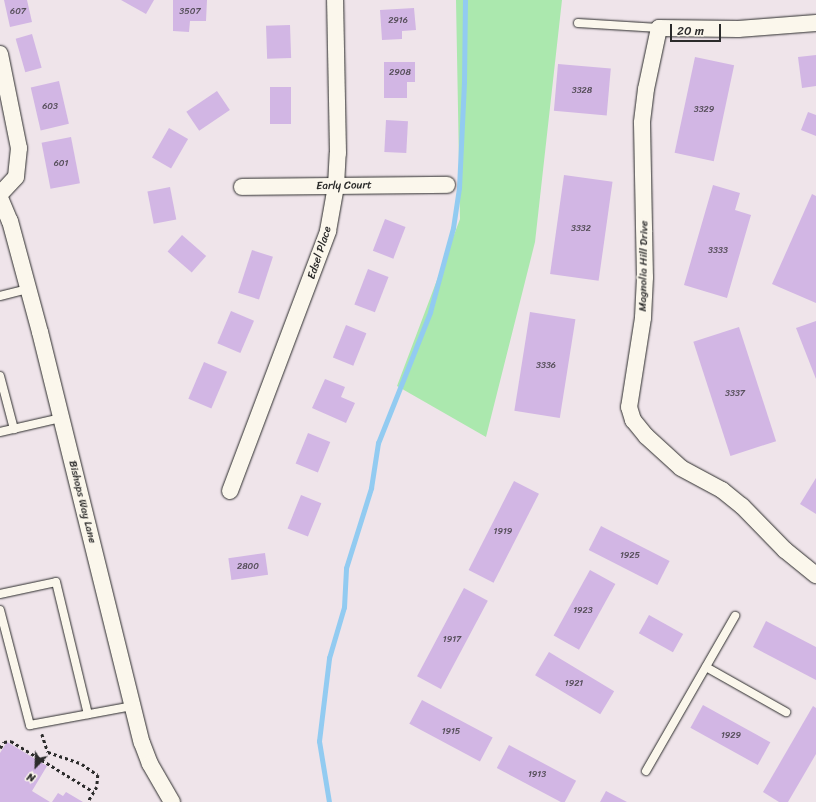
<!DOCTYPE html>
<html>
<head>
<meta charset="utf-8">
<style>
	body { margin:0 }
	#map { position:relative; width:816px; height:802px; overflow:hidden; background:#efe4ea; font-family:Sriracha,sans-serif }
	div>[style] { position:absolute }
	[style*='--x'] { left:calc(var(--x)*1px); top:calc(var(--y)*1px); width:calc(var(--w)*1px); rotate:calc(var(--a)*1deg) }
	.green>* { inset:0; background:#abe8ae }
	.stream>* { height:5px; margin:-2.5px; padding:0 2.5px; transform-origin:2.5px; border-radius:2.5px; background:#92cbf1 }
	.building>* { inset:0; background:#d2b6e4; transform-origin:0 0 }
	.path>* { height:2.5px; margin-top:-1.25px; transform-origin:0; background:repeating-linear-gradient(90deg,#2b2b2b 0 3px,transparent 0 6px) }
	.roads { filter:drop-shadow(0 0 1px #2b2b2b) drop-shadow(0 0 1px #2b2b2b) }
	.service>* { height:8px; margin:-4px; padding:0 4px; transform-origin:4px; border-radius:4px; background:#fbf7ec }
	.minor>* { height:16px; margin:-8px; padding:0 8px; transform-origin:8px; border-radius:8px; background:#fbf7ec }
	span { translate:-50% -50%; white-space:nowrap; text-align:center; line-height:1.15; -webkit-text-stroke:3.5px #fbf7ec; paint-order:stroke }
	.number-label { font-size:9px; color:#554e59 }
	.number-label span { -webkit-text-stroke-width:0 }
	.street-label { font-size:11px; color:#2b2b2b }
	.north { position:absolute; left:16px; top:746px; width:40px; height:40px; -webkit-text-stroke:3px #fbf7ec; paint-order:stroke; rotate:203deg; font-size:11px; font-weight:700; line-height:16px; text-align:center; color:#2b2b2b }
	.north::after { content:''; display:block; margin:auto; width:14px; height:18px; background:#2b2b2b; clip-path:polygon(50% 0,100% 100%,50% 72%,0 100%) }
	.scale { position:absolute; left:670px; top:24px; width:51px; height:18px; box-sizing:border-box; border:2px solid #2b2b2b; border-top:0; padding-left:5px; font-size:12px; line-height:14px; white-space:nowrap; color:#2b2b2b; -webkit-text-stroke:3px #fbf7ec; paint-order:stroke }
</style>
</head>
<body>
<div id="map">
	<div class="green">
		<div style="clip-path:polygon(456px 0,562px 0,535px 242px,486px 437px,397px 386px,460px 219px)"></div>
	</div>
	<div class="stream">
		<div style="--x:329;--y:802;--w:62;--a:-99.3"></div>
		<div style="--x:319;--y:741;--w:84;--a:-83.1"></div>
		<div style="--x:329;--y:658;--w:53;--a:-73.6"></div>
		<div style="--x:344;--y:607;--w:39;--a:-87"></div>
		<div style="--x:346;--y:568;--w:84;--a:-72.6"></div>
		<div style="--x:371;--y:488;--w:46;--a:-81.2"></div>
		<div style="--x:378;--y:443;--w:141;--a:-68.3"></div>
		<div style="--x:430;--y:312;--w:87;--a:-74.7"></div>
		<div style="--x:453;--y:228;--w:40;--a:-81.5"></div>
		<div style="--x:459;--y:188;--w:106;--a:-87.3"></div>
		<div style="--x:464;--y:82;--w:82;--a:-89.3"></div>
	</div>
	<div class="building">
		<div style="clip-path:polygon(4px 0,27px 0,32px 22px,10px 27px)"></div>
		<div style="clip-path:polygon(121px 0,154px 0,146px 14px)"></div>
		<div style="clip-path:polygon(173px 0,207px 0,206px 21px,190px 21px,189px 32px,173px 31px)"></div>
		<div style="clip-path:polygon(414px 8px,416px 30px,402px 31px,402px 39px,382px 40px,380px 10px)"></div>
		<div style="left:290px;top:25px;width:33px;height:24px;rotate:88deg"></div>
		<div style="left:32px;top:34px;width:35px;height:17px;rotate:74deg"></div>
		<div style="clip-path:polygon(816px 55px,816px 86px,802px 88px,798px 57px)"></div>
		<div style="left:695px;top:57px;width:40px;height:98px;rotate:12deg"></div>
		<div style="clip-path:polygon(384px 62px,415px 62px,415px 82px,407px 82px,407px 98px,384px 98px)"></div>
		<div style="left:558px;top:64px;width:53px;height:47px;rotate:5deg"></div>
		<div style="left:59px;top:81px;width:44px;height:29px;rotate:77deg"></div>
		<div style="left:270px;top:87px;width:21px;height:37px"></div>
		<div style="left:217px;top:91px;width:23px;height:37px;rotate:56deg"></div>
		<div style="clip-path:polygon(808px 112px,816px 115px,816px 136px,801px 130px)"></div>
		<div style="left:386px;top:120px;width:22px;height:32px;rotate:3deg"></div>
		<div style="left:169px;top:128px;width:22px;height:34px;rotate:30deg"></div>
		<div style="left:71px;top:137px;width:47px;height:30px;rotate:79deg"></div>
		<div style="left:564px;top:175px;width:49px;height:100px;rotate:8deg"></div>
		<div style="clip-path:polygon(713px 185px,740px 193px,735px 210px,751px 215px,727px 298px,684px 285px)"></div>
		<div style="left:170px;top:187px;width:33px;height:23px;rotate:79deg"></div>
		<div style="clip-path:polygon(812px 194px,816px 196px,816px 303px,772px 284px)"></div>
		<div style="left:385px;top:219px;width:22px;height:34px;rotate:21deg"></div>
		<div style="left:182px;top:235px;width:32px;height:22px;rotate:41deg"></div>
		<div style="left:252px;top:250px;width:22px;height:45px;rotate:18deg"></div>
		<div style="left:368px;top:269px;width:22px;height:38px;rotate:21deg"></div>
		<div style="left:231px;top:311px;width:25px;height:35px;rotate:23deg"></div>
		<div style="left:530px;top:312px;width:46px;height:100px;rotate:9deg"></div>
		<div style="clip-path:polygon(816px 321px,816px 379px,796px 328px)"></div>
		<div style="left:346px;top:325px;width:22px;height:35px;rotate:22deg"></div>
		<div style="left:739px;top:327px;width:120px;height:48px;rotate:72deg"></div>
		<div style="left:204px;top:362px;width:25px;height:40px;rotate:23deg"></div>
		<div style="clip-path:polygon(325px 379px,345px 387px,341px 397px,355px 403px,346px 423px,312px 408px)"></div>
		<div style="left:308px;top:433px;width:24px;height:33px;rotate:22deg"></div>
		<div style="clip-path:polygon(816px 478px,816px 514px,800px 504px)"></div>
		<div style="left:514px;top:481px;width:28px;height:100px;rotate:27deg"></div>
		<div style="left:301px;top:495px;width:22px;height:36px;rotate:22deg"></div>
		<div style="left:601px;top:526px;width:77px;height:27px;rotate:27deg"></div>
		<div style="left:265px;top:553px;width:22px;height:37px;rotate:82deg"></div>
		<div style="left:590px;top:570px;width:29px;height:75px;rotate:29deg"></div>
		<div style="left:464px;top:588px;width:27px;height:100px;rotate:28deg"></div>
		<div style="left:649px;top:615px;width:39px;height:21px;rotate:29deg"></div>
		<div style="clip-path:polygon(766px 621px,816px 647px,816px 680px,753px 647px)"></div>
		<div style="left:549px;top:652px;width:76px;height:27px;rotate:31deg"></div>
		<div style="left:422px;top:700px;width:80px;height:27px;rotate:28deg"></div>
		<div style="left:703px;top:705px;width:77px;height:26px;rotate:29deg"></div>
		<div style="clip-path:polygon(813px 706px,816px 708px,816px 754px,788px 802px,779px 802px,763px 792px)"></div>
		<div style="clip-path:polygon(7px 742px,47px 766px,32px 791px,50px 802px,0 802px,0 753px)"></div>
		<div style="left:509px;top:745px;width:76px;height:26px;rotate:28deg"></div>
		<div style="clip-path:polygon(606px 791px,627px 802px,600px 802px)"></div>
		<div style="clip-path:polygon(66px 792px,83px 802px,52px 802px,58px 793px,63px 796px)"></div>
	</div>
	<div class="path">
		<div style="--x:42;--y:734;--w:19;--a:72"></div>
		<div style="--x:48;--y:752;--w:36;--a:19"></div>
		<div style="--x:82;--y:764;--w:19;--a:35"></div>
		<div style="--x:98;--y:775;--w:12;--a:95"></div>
		<div style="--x:97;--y:787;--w:17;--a:121"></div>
		<div style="--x:0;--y:748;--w:7;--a:-56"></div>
		<div style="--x:4;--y:742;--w:7;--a:-8"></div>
		<div style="--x:11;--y:741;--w:97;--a:31.6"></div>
	</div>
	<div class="roads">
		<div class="service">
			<div style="--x:578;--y:23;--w:81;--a:3.5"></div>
			<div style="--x:0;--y:296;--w:30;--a:-14"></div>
			<div style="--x:0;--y:376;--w:55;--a:75.2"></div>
			<div style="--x:0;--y:432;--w:63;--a:-12.9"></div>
			<div style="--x:0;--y:594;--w:57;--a:-12.1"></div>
			<div style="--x:56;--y:582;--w:136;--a:76.4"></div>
			<div style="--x:0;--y:610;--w:119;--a:75.4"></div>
			<div style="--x:30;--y:725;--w:105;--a:-10.5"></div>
			<div style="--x:706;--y:667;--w:92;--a:29.4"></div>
			<div style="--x:646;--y:771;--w:179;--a:-60.1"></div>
		</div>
		<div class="minor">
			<div style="--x:816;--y:23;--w:78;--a:175.6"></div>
			<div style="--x:738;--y:29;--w:79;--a:-179.3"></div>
			<div style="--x:659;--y:28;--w:62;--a:102"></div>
			<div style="--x:646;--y:89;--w:34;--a:97"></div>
			<div style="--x:642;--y:123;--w:154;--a:88.9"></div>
			<div style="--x:645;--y:277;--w:41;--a:92.8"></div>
			<div style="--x:643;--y:318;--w:90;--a:98.9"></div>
			<div style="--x:629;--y:407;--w:14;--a:73"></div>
			<div style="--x:633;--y:420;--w:21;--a:51"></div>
			<div style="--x:646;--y:436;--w:47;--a:42.4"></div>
			<div style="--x:681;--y:468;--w:47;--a:28.2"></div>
			<div style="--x:722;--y:490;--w:26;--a:39"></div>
			<div style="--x:742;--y:506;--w:62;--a:45.7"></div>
			<div style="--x:785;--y:550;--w:40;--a:39"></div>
			<div style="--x:0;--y:54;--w:96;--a:78.6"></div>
			<div style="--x:19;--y:148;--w:29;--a:96"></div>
			<div style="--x:16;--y:177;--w:23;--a:133"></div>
			<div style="--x:242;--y:187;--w:205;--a:-0.6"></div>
			<div style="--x:0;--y:198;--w:25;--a:67"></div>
			<div style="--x:10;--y:221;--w:115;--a:74.9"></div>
			<div style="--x:40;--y:332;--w:423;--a:76.1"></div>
			<div style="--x:142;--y:743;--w:22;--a:69"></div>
			<div style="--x:150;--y:764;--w:44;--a:59.9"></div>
			<div style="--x:230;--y:491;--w:278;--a:-69.3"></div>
			<div style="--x:328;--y:231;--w:46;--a:-79.9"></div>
			<div style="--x:336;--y:186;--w:33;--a:-87"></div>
			<div style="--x:338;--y:153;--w:153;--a:-91.1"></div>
		</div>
	</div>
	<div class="number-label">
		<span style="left:18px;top:11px">607</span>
		<span style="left:190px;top:11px">3507</span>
		<span style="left:398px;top:20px">2916</span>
		<span style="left:400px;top:72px">2908</span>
		<span style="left:582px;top:90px">3328</span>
		<span style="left:50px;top:106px">603</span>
		<span style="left:704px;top:109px">3329</span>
		<span style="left:61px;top:163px">601</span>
		<span style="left:581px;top:228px">3332</span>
		<span style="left:718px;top:250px">3333</span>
		<span style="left:546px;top:365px">3336</span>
		<span style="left:735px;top:393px">3337</span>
		<span style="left:503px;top:531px">1919</span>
		<span style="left:630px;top:555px">1925</span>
		<span style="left:248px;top:566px">2800</span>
		<span style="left:583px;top:610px">1923</span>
		<span style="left:452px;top:639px">1917</span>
		<span style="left:574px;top:683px">1921</span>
		<span style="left:451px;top:731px">1915</span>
		<span style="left:731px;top:735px">1929</span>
		<span style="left:537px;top:774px">1913</span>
	</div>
	<div class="street-label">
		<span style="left:344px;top:186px;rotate:-1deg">Early Court</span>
		<span style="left:320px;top:253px;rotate:-72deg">Edsel Place</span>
		<span style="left:644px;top:266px;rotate:-89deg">Magnolia Hill Drive</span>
		<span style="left:82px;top:502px;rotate:76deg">Bishops Way Lane</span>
	</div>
	<div class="north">N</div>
	<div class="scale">20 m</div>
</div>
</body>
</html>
